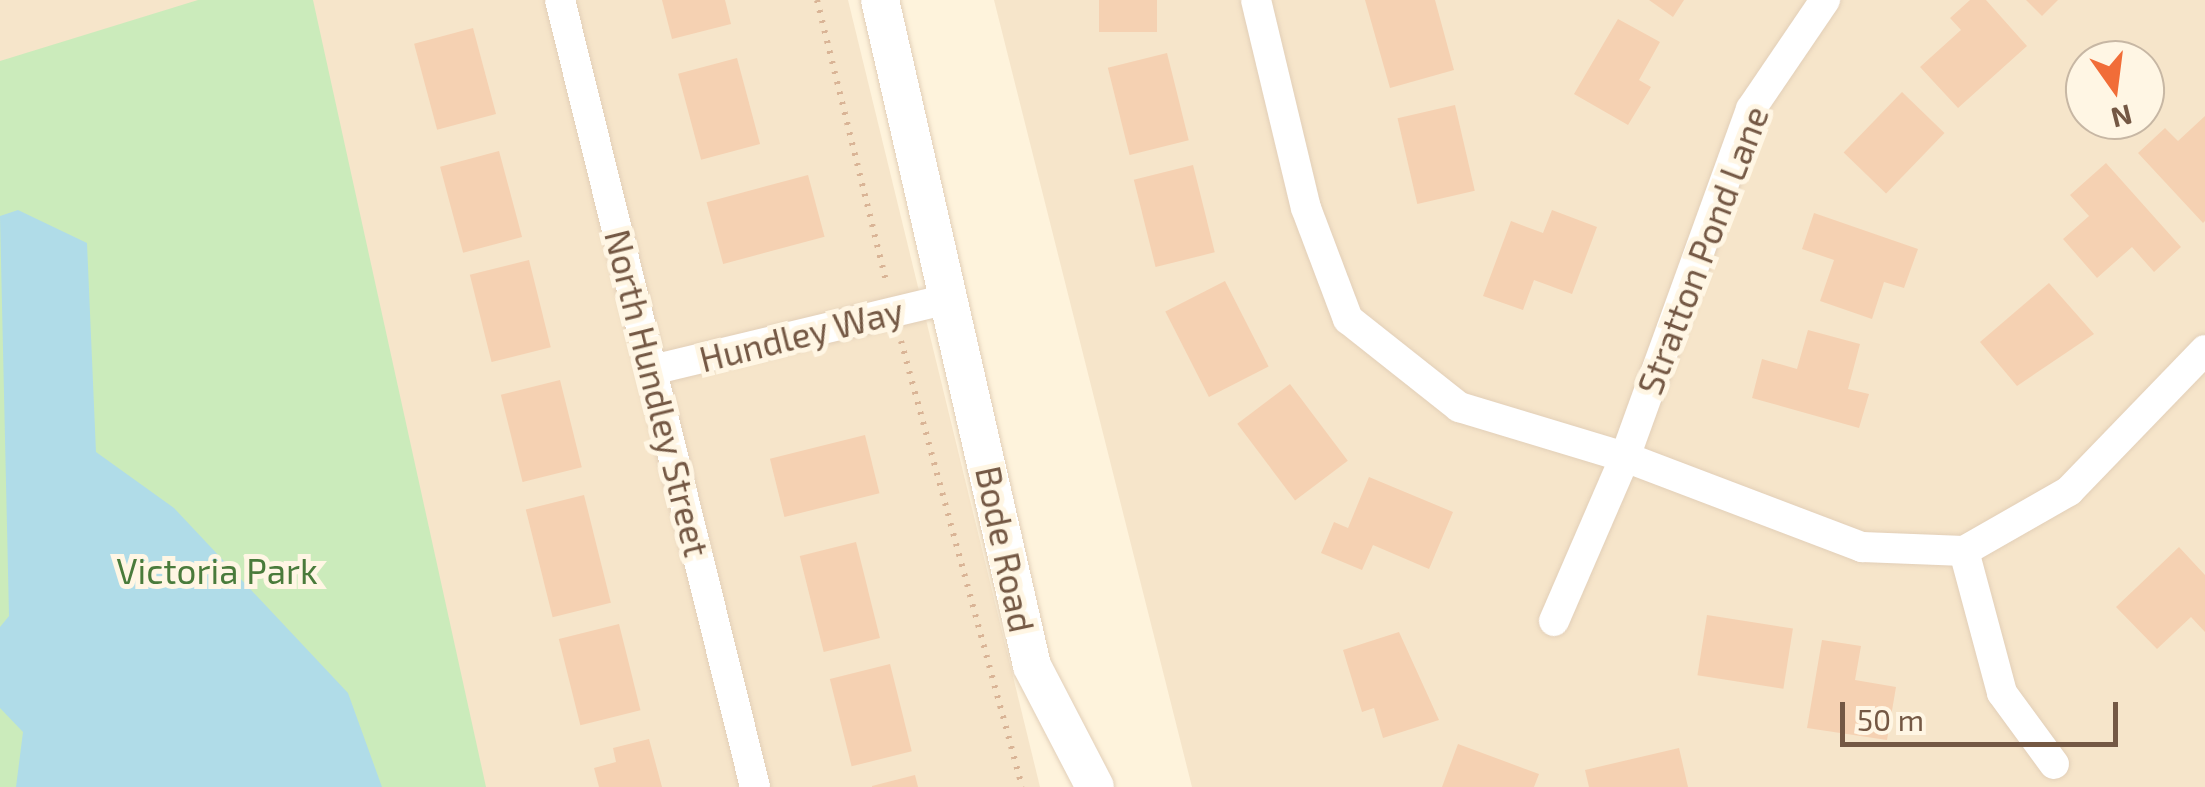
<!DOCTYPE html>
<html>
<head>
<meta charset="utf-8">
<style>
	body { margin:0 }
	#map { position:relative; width:2205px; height:787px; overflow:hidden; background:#fef3dc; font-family:"Exo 2",sans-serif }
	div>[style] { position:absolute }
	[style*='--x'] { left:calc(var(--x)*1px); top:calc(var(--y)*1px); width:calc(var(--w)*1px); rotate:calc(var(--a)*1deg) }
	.residential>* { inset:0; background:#f6e5ca }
	.green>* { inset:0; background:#cbebbb }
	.water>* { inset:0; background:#b0dce8 }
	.building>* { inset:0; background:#f5d1b2; transform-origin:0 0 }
	.path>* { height:6px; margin-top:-3px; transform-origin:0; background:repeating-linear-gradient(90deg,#d9b496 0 2.5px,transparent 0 10.5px) }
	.roads { filter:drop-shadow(0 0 2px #e2cfb8) drop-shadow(0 0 2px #e2cfb8) }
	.minor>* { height:30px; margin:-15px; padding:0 15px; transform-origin:15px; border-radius:15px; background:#fff }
	.tertiary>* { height:38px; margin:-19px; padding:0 19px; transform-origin:19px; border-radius:19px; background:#fff }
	span { translate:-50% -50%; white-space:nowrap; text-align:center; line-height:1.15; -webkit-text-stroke:10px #fff6e4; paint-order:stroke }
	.street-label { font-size:35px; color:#745844 }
	.park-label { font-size:35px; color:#4a7b3b }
	.north { position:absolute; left:2065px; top:40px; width:100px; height:100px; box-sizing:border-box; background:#fff6e4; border:2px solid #c7b7a4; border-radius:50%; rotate:166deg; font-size:28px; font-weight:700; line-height:40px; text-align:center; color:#745844 }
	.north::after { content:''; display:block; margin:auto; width:35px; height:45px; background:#f16d38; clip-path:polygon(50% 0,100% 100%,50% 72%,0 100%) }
	.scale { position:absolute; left:1840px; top:702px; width:278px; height:45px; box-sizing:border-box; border:5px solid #745844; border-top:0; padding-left:12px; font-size:30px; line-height:35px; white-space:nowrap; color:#745844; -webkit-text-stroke:8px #fff6e4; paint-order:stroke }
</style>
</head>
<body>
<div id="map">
	<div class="residential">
		<div style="clip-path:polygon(0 0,848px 0,1040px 787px,0 787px)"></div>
		<div style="clip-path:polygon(evenodd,994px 0,2205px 0,2205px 787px,1192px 787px,994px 0,2085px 60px,2145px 60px,2145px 120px,2085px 120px,2085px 60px)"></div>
	</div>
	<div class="green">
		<div style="clip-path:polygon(198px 0,313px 0,486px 787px,0 787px,0 61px)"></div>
	</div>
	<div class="water">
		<div style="clip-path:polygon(18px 210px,87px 243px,96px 452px,174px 508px,348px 693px,382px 787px,16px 787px,23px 732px,0 708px,0 627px,9px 616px,0 216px)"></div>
	</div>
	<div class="building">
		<div style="clip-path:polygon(662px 0,725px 0,731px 24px,672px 39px)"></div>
		<div style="left:1099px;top:0;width:58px;height:32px"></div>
		<div style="clip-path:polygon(1365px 0,1435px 0,1454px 70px,1390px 88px)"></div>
		<div style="clip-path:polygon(1649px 0,1684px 0,1673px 17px)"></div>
		<div style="clip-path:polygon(1970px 0,1986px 0,2027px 46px,1958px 108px,1920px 67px,1961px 30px,1950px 18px)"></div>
		<div style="clip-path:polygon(2026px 0,2058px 0,2042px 16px)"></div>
		<div style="clip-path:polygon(1618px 19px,1660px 42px,1639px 80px,1651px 87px,1628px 125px,1574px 94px)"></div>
		<div style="left:473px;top:28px;width:89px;height:61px;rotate:75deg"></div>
		<div style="left:1167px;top:53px;width:90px;height:61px;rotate:76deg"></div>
		<div style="left:737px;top:58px;width:89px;height:61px;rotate:75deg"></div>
		<div style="left:1902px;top:92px;width:59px;height:84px;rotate:44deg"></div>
		<div style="left:1455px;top:105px;width:88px;height:59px;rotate:77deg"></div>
		<div style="clip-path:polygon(2205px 116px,2205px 221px,2203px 223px,2138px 153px,2165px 128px,2178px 141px)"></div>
		<div style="left:499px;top:151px;width:89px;height:61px;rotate:75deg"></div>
		<div style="clip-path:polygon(2106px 163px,2181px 247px,2154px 272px,2132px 247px,2097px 278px,2063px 239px,2089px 216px,2070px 195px)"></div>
		<div style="left:1193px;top:165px;width:90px;height:61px;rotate:76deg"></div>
		<div style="left:808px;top:175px;width:64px;height:105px;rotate:75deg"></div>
		<div style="clip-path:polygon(1552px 210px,1597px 227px,1572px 294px,1534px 280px,1523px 310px,1483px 296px,1511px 221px,1543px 233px)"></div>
		<div style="clip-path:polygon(1814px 213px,1918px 249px,1904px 288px,1884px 282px,1872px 319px,1820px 301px,1834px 260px,1802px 249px)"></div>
		<div style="left:529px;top:260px;width:90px;height:61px;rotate:76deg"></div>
		<div style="left:1225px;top:281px;width:96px;height:67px;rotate:63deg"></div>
		<div style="clip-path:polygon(2049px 283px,2094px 334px,2017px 386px,1980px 342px)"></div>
		<div style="clip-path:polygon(1808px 330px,1860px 344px,1848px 389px,1869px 394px,1859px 428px,1752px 398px,1762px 359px,1797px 369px)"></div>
		<div style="left:560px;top:380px;width:90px;height:61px;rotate:76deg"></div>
		<div style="left:1290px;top:384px;width:96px;height:66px;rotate:53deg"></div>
		<div style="left:865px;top:435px;width:60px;height:98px;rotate:76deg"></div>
		<div style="clip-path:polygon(1369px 477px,1453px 512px,1429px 569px,1373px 545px,1362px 570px,1321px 553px,1334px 522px,1348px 528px)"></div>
		<div style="left:584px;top:495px;width:111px;height:60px;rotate:76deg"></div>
		<div style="left:856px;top:542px;width:99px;height:58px;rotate:76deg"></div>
		<div style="clip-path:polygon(2179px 547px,2205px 575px,2205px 632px,2191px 617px,2157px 649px,2116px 607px)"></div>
		<div style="left:1707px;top:615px;width:87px;height:61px;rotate:9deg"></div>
		<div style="left:619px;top:624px;width:89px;height:62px;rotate:76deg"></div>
		<div style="clip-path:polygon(1399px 632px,1439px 720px,1383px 738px,1374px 708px,1362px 712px,1343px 650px)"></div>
		<div style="clip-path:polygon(1822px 640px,1861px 646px,1855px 680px,1896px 687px,1887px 740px,1807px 728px)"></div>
		<div style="left:890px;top:664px;width:90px;height:62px;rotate:76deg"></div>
		<div style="clip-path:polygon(649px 739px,662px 787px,599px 787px,594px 768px,616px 762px,613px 748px)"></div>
		<div style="clip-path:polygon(1458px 744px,1539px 774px,1534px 787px,1442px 787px)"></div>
		<div style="clip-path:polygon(1679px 748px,1688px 787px,1589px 787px,1585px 770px)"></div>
		<div style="clip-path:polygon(915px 775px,918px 787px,872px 787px,872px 786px)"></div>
	</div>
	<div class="path">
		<div style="--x:817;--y:0;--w:288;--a:76.2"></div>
		<div style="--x:901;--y:341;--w:462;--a:74.8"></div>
	</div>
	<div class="roads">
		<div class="minor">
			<div style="--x:560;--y:0;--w:811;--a:76.08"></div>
			<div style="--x:1256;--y:0;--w:214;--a:76.5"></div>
			<div style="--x:1306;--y:208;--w:119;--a:69.3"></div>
			<div style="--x:1348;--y:319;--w:142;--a:38.4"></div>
			<div style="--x:1459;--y:407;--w:173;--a:16.8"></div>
			<div style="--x:1625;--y:457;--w:254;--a:20.8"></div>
			<div style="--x:1862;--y:547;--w:102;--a:2.2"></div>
			<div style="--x:1964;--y:551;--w:121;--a:-29.7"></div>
			<div style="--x:2069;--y:491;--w:196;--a:-46"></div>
			<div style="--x:652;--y:370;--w:308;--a:-13.5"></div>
			<div style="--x:1964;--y:551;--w:147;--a:75"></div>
			<div style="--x:2002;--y:693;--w:88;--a:53.8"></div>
			<div style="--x:1554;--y:621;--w:179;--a:-66.6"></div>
			<div style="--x:1625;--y:457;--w:370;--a:-70.1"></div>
			<div style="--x:1751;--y:109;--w:132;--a:-55.8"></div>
		</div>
		<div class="tertiary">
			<div style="--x:880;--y:0;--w:683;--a:77.14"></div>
			<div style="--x:1032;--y:666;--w:136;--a:62.5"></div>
		</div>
	</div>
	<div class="street-label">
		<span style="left:1702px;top:250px;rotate:-69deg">Stratton Pond Lane</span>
		<span style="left:801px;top:334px;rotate:-14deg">Hundley Way</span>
		<span style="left:658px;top:393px;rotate:76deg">North Hundley Street</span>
		<span style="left:1006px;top:549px;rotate:78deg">Bode Road</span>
	</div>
	<div class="park-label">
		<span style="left:217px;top:570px">Victoria Park</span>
	</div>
	<div class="north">N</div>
	<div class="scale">50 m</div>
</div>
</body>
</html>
